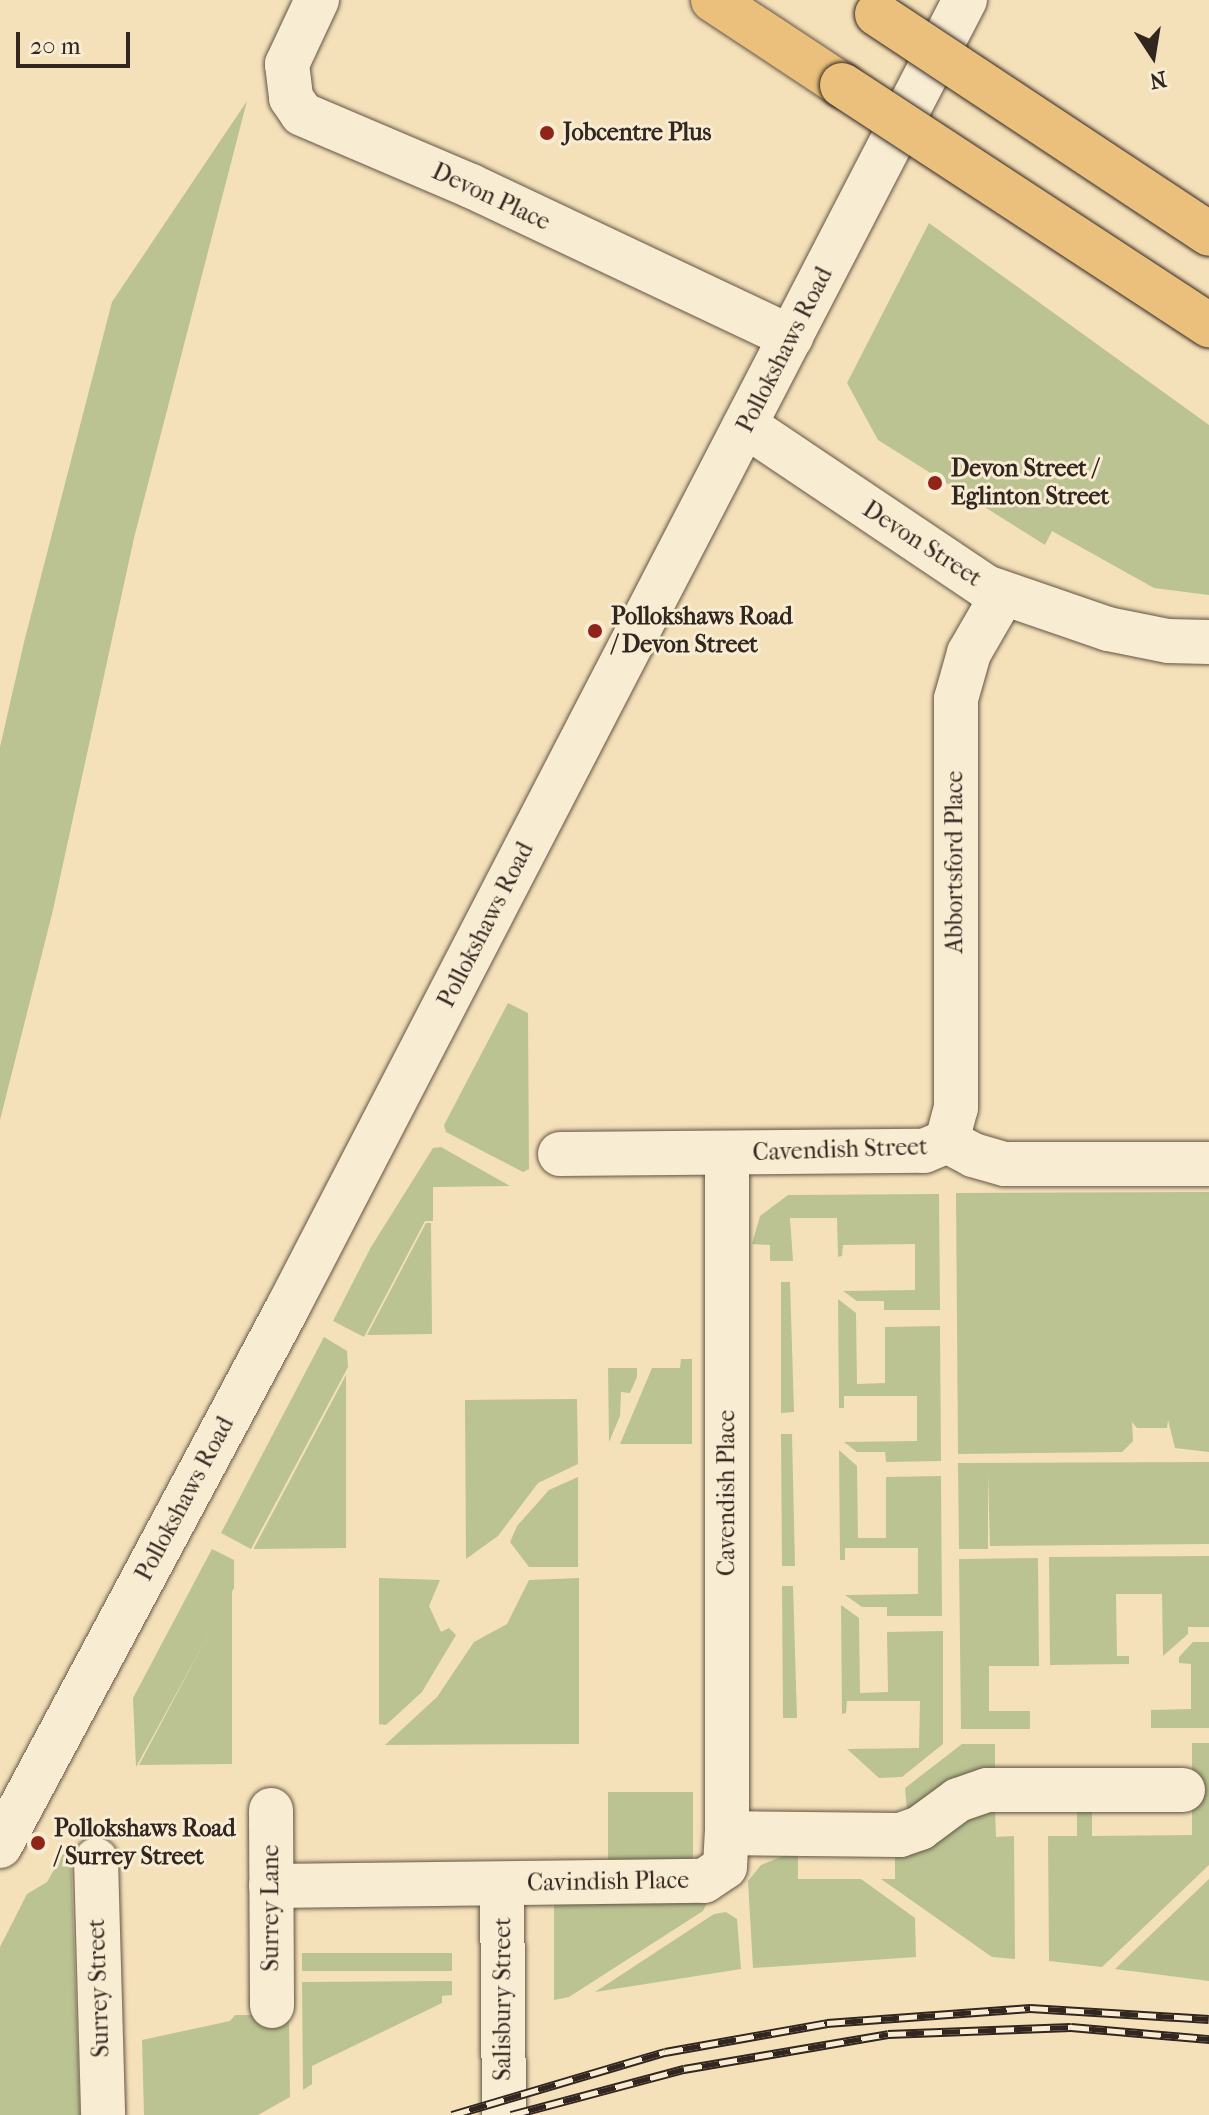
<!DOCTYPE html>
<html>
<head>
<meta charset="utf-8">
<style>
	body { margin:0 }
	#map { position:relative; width:1209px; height:2115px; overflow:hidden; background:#f5e1b9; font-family:"IM FELL French Canon",serif }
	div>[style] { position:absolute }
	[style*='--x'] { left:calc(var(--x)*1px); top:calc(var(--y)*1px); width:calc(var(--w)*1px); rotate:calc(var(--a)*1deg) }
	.green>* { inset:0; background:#bac391; transform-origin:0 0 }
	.roads { filter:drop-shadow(0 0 2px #635546) drop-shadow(0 0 2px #635546) }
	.minor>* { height:44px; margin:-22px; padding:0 22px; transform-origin:22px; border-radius:22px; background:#f8ecd2 }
	.highway>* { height:44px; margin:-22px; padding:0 22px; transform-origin:22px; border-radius:22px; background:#eac07c }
	.rail>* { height:9px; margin-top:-4.5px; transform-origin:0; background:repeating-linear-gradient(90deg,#f8ecd2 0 18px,#322620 0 36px); box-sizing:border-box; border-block:2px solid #322620 }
	.bridges { filter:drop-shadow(0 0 2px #322620) drop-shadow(0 0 2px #322620) }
	.highway-bridge>* { height:44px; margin:-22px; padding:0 22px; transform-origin:22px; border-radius:22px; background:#eac07c }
	.dots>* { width:22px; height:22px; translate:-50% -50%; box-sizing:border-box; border:4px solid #f8ecd2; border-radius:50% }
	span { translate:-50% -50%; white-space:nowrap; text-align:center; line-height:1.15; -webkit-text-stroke:6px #f8ecd2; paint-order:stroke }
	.poi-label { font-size:24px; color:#322620; font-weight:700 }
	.left { translate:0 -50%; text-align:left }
	.street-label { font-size:24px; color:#322620 }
	.north { position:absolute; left:1113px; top:16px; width:80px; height:80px; -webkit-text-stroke:6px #f8ecd2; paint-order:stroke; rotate:168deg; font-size:22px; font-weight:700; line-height:32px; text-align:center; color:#322620 }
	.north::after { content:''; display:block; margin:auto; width:28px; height:36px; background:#322620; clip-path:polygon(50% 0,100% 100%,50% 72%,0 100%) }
	.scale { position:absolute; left:16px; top:32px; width:114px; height:36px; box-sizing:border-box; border:4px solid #322620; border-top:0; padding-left:10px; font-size:24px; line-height:28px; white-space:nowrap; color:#322620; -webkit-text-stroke:6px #f8ecd2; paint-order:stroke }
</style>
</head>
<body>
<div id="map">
	<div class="green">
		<div style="clip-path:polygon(247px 101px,134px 538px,53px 910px,0 1120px,0 747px,24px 642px,112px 302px)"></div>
		<div style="clip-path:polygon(929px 223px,1209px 425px,1209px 595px,1154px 588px,1052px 531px,1045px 545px,878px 440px,847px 383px)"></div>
		<div style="clip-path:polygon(508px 1003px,528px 1013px,529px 1169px,523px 1172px,446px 1132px,444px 1125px)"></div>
		<div style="clip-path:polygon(441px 1147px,510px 1186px,433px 1187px,433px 1221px,425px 1221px,364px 1337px,333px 1321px,371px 1247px,433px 1148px)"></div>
		<div style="clip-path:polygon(1209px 1192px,1209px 1452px,1175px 1448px,1168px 1420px,1167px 1428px,1137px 1428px,1132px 1422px,1133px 1441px,1122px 1452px,958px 1454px,956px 1193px)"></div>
		<div style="clip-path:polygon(939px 1194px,940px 1310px,884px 1310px,884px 1301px,857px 1301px,843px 1291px,915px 1290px,915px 1244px,843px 1245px,842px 1256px,838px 1257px,837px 1218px,790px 1218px,793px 1261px,770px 1261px,770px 1245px,752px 1244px,760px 1216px,788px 1195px)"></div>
		<div style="clip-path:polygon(426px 1223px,431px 1223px,432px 1334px,367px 1335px)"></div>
		<div style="clip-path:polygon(781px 1282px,790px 1282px,794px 1412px,781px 1413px)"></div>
		<div style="clip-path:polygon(838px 1299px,856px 1313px,857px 1384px,885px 1383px,885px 1327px,940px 1326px,941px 1461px,886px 1462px,885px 1452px,857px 1452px,844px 1442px,917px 1441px,917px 1396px,844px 1396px,844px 1408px,839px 1408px)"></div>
		<div style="clip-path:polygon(324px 1337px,347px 1351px,348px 1367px,251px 1549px,221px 1533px)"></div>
		<div style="clip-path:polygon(681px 1359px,692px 1359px,692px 1444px,620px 1444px,652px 1368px,680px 1368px)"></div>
		<div style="clip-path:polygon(608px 1368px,637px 1368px,637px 1377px,630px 1393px,621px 1392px,620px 1416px,609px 1442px)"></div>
		<div style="clip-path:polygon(346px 1375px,346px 1548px,254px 1549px,254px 1548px)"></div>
		<div style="clip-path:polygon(577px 1399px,578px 1464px,538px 1483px,498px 1536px,466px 1559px,465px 1400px)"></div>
		<div style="clip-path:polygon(781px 1434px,792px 1434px,795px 1566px,782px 1566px)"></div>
		<div style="clip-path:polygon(839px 1450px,857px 1466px,858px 1538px,886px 1538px,886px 1477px,941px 1476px,942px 1616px,887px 1616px,887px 1607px,862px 1607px,845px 1595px,918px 1594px,918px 1548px,845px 1548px,845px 1560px,840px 1560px)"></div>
		<div style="clip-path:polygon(1209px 1462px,1209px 1544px,990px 1546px,988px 1473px,988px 1549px,959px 1549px,958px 1463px)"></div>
		<div style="clip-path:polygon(578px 1477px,578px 1567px,529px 1567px,510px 1542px,517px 1526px,549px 1490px)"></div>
		<div style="clip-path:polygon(212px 1549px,234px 1560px,234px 1588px,136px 1767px,133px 1698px)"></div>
		<div style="clip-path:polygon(1209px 1556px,1209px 1627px,1188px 1627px,1188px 1634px,1163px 1656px,1162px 1594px,1116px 1594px,1117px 1656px,1129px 1656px,1129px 1664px,1050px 1665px,1049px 1557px)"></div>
		<div style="clip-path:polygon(1038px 1558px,1039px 1666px,989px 1666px,989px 1711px,1030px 1711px,1030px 1729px,961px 1729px,959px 1559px)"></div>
		<div style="clip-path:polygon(379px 1578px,440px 1580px,429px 1606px,441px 1632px,449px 1628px,456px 1635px,422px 1692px,386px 1725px,379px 1724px)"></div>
		<div style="clip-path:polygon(579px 1578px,579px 1744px,385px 1745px,437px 1697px,474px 1642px,507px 1624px,529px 1580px)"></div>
		<div style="clip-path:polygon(782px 1586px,793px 1586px,797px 1718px,783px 1718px)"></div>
		<div style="clip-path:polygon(232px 1590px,232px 1764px,139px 1765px,182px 1684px)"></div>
		<div style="clip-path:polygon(841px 1605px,859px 1618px,860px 1693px,888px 1692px,887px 1632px,943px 1631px,943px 1744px,902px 1777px,879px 1778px,847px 1749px,919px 1748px,920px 1701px,847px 1701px,846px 1713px,842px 1714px)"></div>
		<div style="clip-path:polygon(1193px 1642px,1209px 1642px,1209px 1728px,1151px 1728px,1151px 1710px,1191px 1709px,1191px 1664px,1179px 1663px,1179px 1657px)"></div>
		<div style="clip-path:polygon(1192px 1743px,1209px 1743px,1209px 1865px,1102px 1967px,1049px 1961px,1048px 1836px,1077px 1836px,1077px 1807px,1092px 1807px,1092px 1836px,1192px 1835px)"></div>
		<div style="clip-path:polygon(962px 1744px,995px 1744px,995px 1772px,907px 1810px,905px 1788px)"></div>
		<div style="left:608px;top:1792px;width:85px;height:76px"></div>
		<div style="clip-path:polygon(995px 1807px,996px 1837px,1014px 1836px,1015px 1959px,992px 1957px,881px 1879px,895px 1879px,895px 1853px)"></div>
		<div style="clip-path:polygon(798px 1850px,798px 1879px,861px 1879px,915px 1918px,916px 1957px,753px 1968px,748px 1881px,761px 1865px)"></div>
		<div style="clip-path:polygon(63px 1854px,71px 1855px,80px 2115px,0 2115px,0 1947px,27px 1894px,47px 1882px)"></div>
		<div style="clip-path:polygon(1209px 1879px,1209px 1981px,1115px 1969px)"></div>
		<div style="clip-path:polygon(554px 1899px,708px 1901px,703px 1911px,569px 1997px,554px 2000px)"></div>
		<div style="clip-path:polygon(726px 1912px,737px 1919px,741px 1969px,595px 1992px,714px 1914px)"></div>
		<div style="left:452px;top:1953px;width:18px;height:150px;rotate:90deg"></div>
		<div style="clip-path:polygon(452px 1981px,452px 1995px,442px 1996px,442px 2003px,312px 2066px,312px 2084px,303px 2090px,302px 1982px)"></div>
		<div style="clip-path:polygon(235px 2015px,289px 2015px,290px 2097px,258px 2115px,144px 2115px,142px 2040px,230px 2021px)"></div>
	</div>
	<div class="roads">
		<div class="minor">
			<div style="--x:317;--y:0;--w:71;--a:115.1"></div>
			<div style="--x:287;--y:64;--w:34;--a:83"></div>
			<div style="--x:291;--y:98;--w:19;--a:55"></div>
			<div style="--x:302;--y:114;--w:184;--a:23.1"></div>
			<div style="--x:471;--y:186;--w:354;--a:25.3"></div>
			<div style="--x:745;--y:425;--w:290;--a:33.9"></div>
			<div style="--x:986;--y:587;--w:129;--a:19"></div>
			<div style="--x:1108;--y:629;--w:61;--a:11.3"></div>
			<div style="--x:1168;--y:641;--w:41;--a:1.4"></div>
			<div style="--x:947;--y:1141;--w:34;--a:-75"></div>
			<div style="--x:956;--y:1108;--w:409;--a:-90"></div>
			<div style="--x:956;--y:699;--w:48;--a:-74.2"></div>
			<div style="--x:969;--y:653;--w:68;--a:-60"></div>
			<div style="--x:727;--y:1153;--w:680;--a:90"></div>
			<div style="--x:560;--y:1154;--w:364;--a:-0.5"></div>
			<div style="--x:924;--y:1151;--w:25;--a:-23"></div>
			<div style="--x:947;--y:1141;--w:30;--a:28"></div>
			<div style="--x:973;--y:1155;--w:33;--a:16"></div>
			<div style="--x:1005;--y:1164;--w:204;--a:0"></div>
			<div style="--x:271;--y:1810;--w:196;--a:89.7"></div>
			<div style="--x:0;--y:1846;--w:611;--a:-61.88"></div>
			<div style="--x:288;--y:1307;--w:1472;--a:-62.62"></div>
			<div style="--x:96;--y:1860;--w:255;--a:88.4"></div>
			<div style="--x:502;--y:1884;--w:231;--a:89.5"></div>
			<div style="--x:271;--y:1886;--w:433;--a:-0.7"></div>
			<div style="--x:704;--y:1881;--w:25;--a:-34"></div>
			<div style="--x:725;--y:1867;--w:34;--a:-87"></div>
			<div style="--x:727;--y:1833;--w:173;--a:0.7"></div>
			<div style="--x:900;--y:1835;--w:21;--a:-19"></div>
			<div style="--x:920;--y:1828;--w:47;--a:-36.4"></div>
			<div style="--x:958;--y:1800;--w:31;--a:-19"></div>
			<div style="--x:987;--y:1790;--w:196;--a:0"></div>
		</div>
		<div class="highway">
			<div style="--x:713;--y:0;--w:154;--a:33.4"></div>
		</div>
	</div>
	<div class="rail">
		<div style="--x:452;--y:2115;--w:222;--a:-16.5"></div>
		<div style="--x:665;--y:2052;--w:165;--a:-10.1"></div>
		<div style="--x:827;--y:2023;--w:204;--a:-4.2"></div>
		<div style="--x:1030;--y:2008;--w:179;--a:3.5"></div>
		<div style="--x:511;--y:2115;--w:179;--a:-14.9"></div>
		<div style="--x:684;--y:2069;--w:207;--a:-9.7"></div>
		<div style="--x:888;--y:2034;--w:183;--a:-2.2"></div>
		<div style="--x:1071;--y:2027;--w:139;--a:5"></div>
	</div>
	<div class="bridges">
		<div class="highway-bridge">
			<div style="--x:877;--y:14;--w:398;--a:33.5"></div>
			<div style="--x:842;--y:85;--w:439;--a:33.2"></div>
		</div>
	</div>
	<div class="dots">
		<div style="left:547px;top:133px;background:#8f2418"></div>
		<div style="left:935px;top:483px;background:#8f2418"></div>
		<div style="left:595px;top:631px;background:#8f2418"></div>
		<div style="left:38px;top:1843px;background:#8f2418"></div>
	</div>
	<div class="poi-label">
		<span class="left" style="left:563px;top:133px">Jobcentre Plus</span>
		<span class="left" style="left:951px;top:483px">Devon Street /<br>Eglinton Street</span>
		<span class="left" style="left:611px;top:631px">Pollokshaws Road<br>/ Devon Street</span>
		<span class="left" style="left:54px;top:1843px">Pollokshaws Road<br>/ Surrey Street</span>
	</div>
	<div class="street-label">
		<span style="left:491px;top:197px;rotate:25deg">Devon Place</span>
		<span style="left:785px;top:350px;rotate:-63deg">Pollokshaws Road</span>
		<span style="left:922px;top:544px;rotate:33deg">Devon Street</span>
		<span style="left:955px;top:862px;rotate:-90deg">Abbortsford Place</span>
		<span style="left:486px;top:925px;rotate:-63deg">Pollokshaws Road</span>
		<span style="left:840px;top:1150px;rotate:-2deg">Cavendish Street</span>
		<span style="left:727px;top:1493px;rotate:-90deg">Cavendish Place</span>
		<span style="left:185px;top:1499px;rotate:-62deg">Pollokshaws Road</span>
		<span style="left:608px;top:1882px;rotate:-1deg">Cavindish Place</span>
		<span style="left:271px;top:1908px;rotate:-90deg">Surrey Lane</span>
		<span style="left:99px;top:1988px;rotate:-92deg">Surrey Street</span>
		<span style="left:503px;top:1999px;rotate:-90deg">Salisbury Street</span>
	</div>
	<div class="north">N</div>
	<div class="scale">20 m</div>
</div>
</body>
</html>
